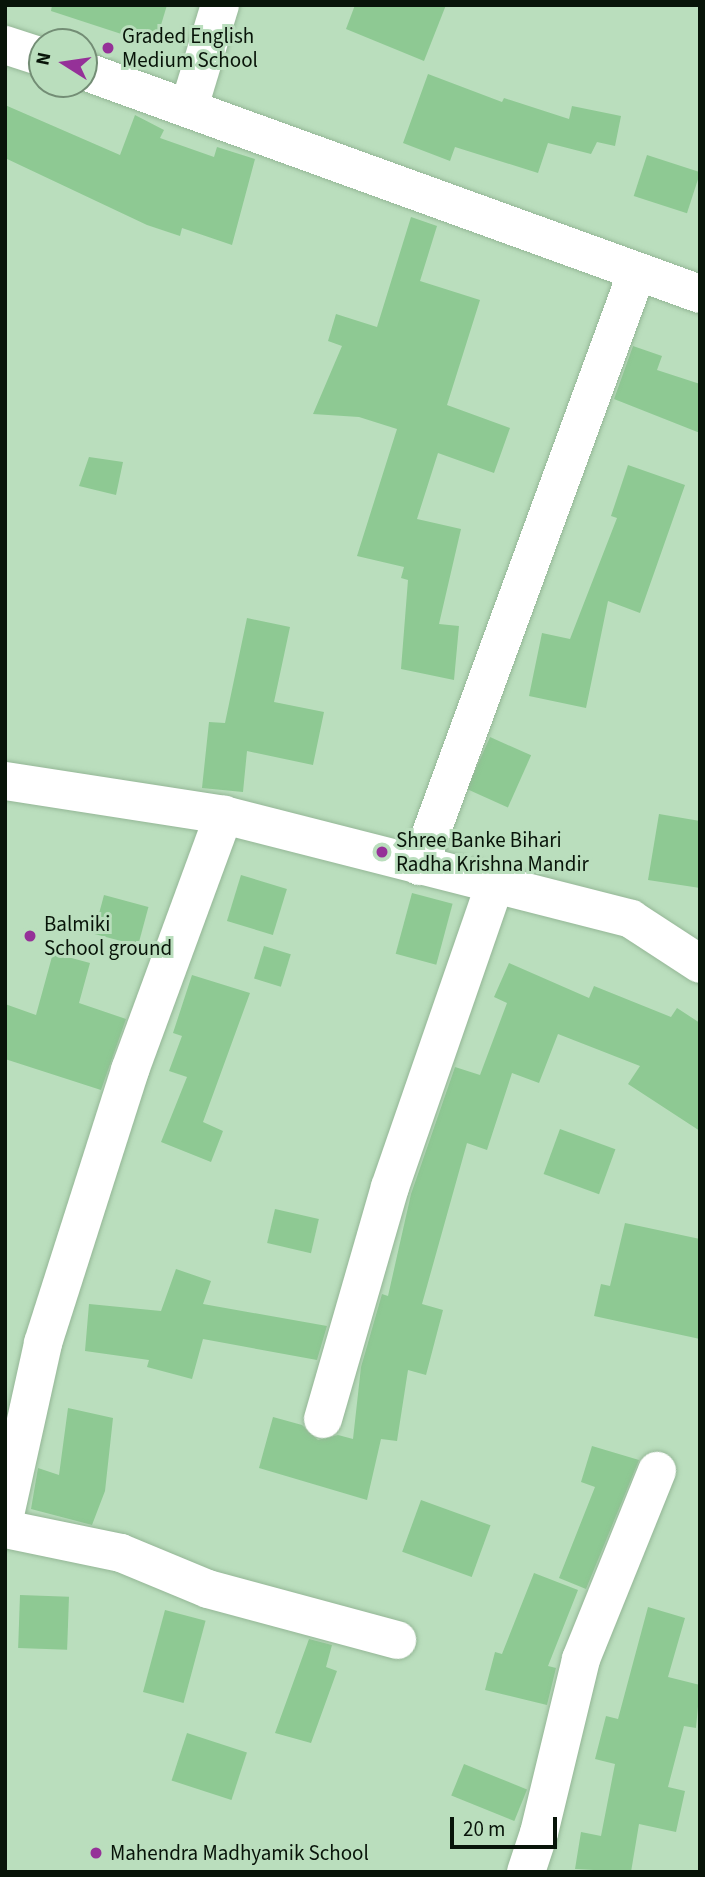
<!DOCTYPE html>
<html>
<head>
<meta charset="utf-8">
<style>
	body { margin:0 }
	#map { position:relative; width:705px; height:1877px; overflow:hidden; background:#badebd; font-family:"Source Sans 3",sans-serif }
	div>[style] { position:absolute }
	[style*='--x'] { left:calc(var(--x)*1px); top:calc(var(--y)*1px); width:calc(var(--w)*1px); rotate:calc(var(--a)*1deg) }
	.building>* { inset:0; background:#8ec993; transform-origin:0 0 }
	.roads { filter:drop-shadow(0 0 2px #94b696) drop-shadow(0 0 2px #94b696) }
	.minor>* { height:38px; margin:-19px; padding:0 19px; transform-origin:19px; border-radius:19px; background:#fff }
	.dots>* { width:19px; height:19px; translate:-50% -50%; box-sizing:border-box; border:4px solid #badebd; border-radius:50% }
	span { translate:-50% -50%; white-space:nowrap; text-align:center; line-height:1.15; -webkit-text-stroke:6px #badebd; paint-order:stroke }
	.poi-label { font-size:21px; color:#081409 }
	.left { translate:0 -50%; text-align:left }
	.frame { position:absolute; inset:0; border:7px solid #081409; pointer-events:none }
	.north { position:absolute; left:28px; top:28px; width:70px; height:70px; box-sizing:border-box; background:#badebd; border:2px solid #738d75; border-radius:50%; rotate:282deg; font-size:19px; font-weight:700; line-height:28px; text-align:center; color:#081409 }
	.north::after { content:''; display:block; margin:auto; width:24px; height:32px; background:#953198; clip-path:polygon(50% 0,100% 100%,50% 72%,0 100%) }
	.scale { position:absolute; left:450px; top:1817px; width:107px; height:32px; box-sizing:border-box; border:4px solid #081409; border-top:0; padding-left:9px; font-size:21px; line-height:24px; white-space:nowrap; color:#081409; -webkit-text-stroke:5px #badebd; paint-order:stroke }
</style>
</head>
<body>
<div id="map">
	<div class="building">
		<div style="clip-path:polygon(52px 5px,167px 5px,155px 45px,51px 11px)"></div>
		<div style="clip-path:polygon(355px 5px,446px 5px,424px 61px,346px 29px)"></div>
		<div style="clip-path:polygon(428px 74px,502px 102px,504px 98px,569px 119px,572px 106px,621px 116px,615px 146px,597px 142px,591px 154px,548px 143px,538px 173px,455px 147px,450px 161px,403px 143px)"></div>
		<div style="clip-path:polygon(5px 105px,120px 155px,135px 115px,164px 130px,160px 138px,214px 157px,217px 147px,255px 159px,232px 245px,182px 228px,180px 236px,147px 225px,5px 158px)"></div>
		<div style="left:647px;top:155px;width:56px;height:43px;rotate:18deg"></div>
		<div style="clip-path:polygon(411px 217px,437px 226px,420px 281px,480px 300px,447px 405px,510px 428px,494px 473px,438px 453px,417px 519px,461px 529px,439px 624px,459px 626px,454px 680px,401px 669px,408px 580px,401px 578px,404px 567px,357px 556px,397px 429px,359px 417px,313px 414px,342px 346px,328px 341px,336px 314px,377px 327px)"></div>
		<div style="clip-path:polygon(633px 346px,662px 356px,657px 370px,700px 384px,700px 433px,614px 399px)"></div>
		<div style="clip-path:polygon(89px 457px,123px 462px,116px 495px,79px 486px)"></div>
		<div style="clip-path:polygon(628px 465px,685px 485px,640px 613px,608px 601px,586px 708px,529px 696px,542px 633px,570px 639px,617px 518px,611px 516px)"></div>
		<div style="clip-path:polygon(247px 618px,290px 627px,274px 702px,324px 712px,313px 765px,247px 751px,243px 792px,202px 788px,209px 722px,225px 723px)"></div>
		<div style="left:490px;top:737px;width:45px;height:57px;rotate:24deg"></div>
		<div style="clip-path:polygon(659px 814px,700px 821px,700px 888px,648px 880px)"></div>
		<div style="left:241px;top:875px;width:48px;height:48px;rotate:17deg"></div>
		<div style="left:412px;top:893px;width:42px;height:63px;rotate:15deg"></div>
		<div style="left:104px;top:895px;width:46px;height:40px;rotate:15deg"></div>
		<div style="left:264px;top:946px;width:28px;height:34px;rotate:17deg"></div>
		<div style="clip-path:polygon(53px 953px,90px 963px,79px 1003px,126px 1019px,101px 1090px,5px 1059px,5px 1004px,36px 1015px)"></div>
		<div style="clip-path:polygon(509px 963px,589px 998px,594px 986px,671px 1017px,677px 1008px,700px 1023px,700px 1131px,628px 1084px,640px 1066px,558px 1034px,539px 1083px,512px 1073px,487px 1150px,467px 1143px,422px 1304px,443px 1310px,426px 1375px,408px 1370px,397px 1441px,381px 1439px,367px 1500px,259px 1468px,273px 1417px,302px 1425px,318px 1440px,338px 1435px,353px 1439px,361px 1367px,382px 1294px,388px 1296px,411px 1194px,455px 1067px,480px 1075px,507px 1003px,494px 997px)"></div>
		<div style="clip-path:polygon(192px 975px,250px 993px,203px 1122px,223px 1131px,211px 1162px,161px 1142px,187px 1077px,169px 1071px,182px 1036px,173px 1033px)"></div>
		<div style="left:560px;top:1129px;width:59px;height:48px;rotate:20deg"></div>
		<div style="left:275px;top:1209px;width:45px;height:35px;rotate:13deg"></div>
		<div style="clip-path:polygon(625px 1223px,700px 1239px,700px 1339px,594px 1316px,601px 1284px,610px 1286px)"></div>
		<div style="clip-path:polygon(176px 1269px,211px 1281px,203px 1304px,327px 1326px,317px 1360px,203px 1339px,192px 1379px,147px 1367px,149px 1360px,85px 1351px,89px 1304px,161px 1311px)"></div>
		<div style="clip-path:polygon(68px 1408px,113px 1418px,105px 1491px,92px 1525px,31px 1509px,38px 1468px,59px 1475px)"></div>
		<div style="clip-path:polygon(592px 1446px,639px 1460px,586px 1589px,559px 1578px,595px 1487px,581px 1482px)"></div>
		<div style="left:421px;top:1500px;width:74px;height:55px;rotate:20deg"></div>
		<div style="clip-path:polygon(534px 1573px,578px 1590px,548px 1666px,556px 1668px,547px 1705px,485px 1690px,495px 1652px,502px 1654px)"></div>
		<div style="left:20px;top:1595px;width:49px;height:53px;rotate:2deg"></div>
		<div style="clip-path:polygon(648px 1607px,685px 1618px,668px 1677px,700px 1685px,696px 1728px,684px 1726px,668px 1787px,685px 1791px,676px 1832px,639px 1824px,631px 1872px,575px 1869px,581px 1832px,601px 1836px,615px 1764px,595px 1759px,606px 1716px,618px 1719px)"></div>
		<div style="left:165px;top:1610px;width:42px;height:85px;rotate:15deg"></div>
		<div style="clip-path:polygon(309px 1639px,332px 1645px,326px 1667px,337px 1671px,311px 1743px,275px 1733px)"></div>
		<div style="left:187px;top:1733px;width:63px;height:50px;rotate:18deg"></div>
		<div style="left:464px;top:1764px;width:68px;height:34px;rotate:22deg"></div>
	</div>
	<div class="roads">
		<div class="minor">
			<div style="--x:5;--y:45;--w:39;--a:18"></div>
			<div style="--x:84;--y:71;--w:655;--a:19.9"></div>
			<div style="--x:189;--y:107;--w:107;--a:-73.1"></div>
			<div style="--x:5;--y:781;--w:222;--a:8.8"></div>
			<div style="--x:224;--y:815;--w:420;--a:14.3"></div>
			<div style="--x:631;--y:919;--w:82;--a:33.1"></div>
			<div style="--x:419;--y:866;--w:633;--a:-69.85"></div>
			<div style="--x:323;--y:1419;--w:241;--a:-73.9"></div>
			<div style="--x:390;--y:1187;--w:321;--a:-70.9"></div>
			<div style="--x:5;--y:1515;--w:176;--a:-77.5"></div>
			<div style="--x:43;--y:1343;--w:287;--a:-72.3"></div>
			<div style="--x:130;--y:1070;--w:272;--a:-69.8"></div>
			<div style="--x:5;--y:1529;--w:118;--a:11.7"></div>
			<div style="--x:121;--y:1553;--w:94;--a:22.5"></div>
			<div style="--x:208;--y:1589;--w:196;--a:15.1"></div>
			<div style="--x:526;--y:1872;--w:41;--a:-71.6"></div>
			<div style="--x:539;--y:1833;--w:179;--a:-76.4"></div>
			<div style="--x:581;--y:1659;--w:203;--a:-68"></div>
		</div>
	</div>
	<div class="dots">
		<div style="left:108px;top:48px;background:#953198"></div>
		<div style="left:382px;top:852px;background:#953198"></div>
		<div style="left:30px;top:936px;background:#953198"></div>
		<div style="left:96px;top:1853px;background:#953198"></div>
	</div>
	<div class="poi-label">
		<span class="left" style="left:122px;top:48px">Graded English<br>Medium School</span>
		<span class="left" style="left:396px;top:852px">Shree Banke Bihari<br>Radha Krishna Mandir</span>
		<span class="left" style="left:44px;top:936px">Balmiki<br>School ground</span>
		<span class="left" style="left:110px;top:1853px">Mahendra Madhyamik School</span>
	</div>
	<div class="frame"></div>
	<div class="north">N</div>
	<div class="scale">20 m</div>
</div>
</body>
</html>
